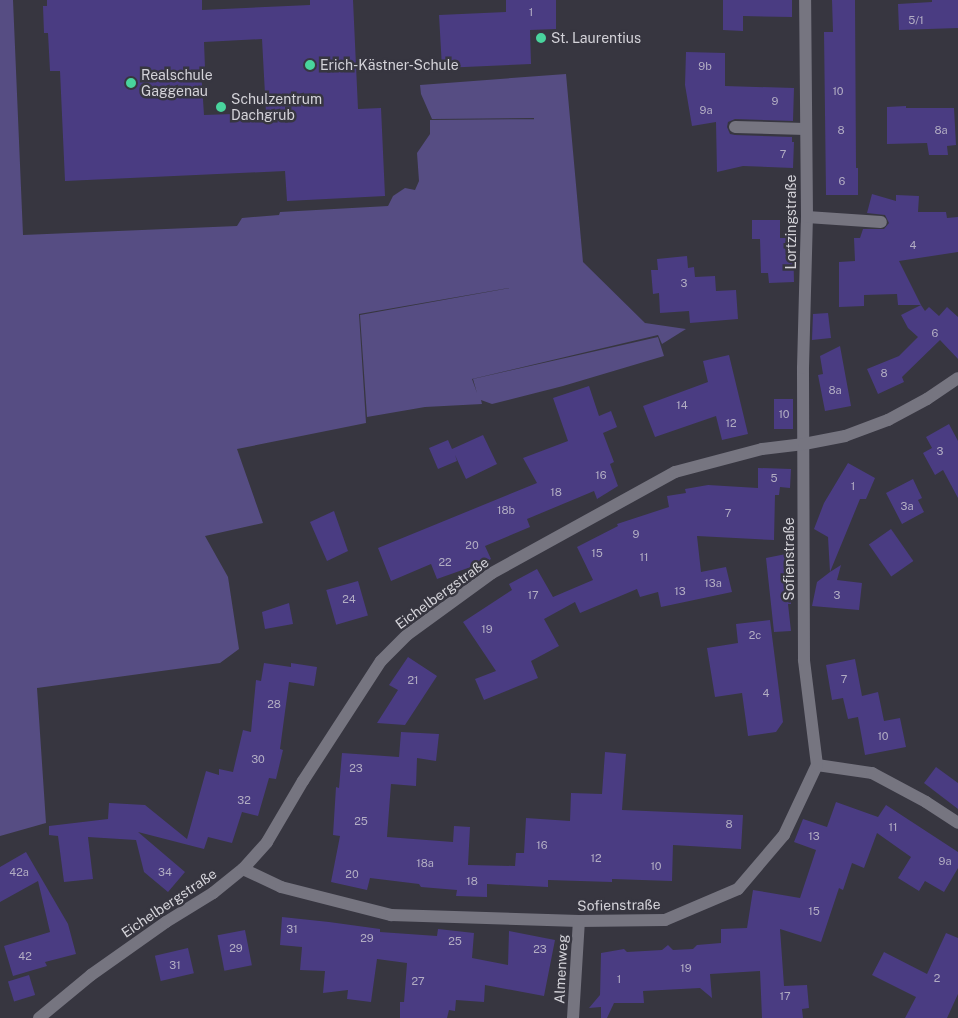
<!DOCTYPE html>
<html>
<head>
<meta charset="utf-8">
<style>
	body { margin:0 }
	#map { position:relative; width:958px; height:1018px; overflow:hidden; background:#373640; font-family:"Public Sans",sans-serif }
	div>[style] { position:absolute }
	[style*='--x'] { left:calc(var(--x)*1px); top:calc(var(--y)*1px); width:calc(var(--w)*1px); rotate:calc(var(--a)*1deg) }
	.green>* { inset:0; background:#564d83 }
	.building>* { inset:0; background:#4a3c82; transform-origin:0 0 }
	.minor>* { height:12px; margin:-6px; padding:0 6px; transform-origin:6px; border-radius:6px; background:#767580 }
	.dots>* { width:14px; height:14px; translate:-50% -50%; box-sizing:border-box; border:2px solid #373640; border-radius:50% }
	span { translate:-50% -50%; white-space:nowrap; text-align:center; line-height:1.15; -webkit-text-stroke:5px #373640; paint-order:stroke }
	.number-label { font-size:11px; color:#b2adc3 }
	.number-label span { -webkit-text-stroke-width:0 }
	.poi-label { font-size:14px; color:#d4d3d9 }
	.left { translate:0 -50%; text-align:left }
	.street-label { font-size:14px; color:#d4d3d9 }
</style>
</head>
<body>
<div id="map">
	<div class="green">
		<div style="clip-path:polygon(0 0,13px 0,23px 235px,237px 226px,242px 218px,279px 215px,280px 212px,388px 206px,393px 196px,405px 188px,415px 190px,419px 181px,417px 153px,430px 134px,430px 120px,534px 119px,533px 284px,534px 118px,432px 119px,421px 94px,420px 85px,566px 74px,583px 262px,645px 323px,686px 329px,662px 344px,658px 335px,472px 379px,477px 393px,473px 379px,658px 337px,664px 356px,563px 386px,492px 404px,481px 400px,482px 404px,425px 407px,367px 417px,360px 315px,526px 285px,359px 314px,366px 423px,237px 449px,263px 523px,205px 536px,228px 577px,239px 649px,220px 663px,37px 688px,46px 823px,0 836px)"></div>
	</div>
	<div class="building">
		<div style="clip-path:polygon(evenodd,47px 0,202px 0,202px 10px,310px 5px,310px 0,353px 0,358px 109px,381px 108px,385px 196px,287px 201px,285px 171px,65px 181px,60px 71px,50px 71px,48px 33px,44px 33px,43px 6px,47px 6px,47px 0,262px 39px,266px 113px,204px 115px,201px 69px,205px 68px,204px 42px,262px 39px)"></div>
		<div style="clip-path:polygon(506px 0,556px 0,556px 29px,530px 30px,531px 64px,442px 68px,439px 15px,506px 12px)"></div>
		<div style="clip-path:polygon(723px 0,792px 0,792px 17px,743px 16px,743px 31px,723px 30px)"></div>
		<div style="clip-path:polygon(832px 0,855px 0,856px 168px,858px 168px,858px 195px,826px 195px,824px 32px,833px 32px)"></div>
		<div style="clip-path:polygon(932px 0,958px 0,958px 28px,899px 30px,898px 4px,932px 2px)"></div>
		<div style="clip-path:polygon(686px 52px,725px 53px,725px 86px,794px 88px,793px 121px,735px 119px,728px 122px,727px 127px,730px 134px,735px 135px,792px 137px,792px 142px,794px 142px,793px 168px,743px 166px,717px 172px,716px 122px,692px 126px,685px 85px)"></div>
		<div style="clip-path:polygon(906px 106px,906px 108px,954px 108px,956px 145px,947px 146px,948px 155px,929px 155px,927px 143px,887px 144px,887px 107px)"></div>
		<div style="clip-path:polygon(872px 194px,896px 201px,896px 195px,919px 196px,918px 212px,946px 212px,947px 218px,958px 217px,958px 252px,899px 261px,921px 305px,898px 305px,897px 294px,864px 295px,864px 306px,839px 307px,839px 262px,855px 261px,854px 238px,860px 238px,863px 229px,884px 229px,889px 223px,885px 215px,867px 213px)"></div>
		<div style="clip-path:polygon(752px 220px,780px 220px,780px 238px,793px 238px,794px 282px,769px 283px,768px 273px,761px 273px,760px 239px,752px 239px)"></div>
		<div style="clip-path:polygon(687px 256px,688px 268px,694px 267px,695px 277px,715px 276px,716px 291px,736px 290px,738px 319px,690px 323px,689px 311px,660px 313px,659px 293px,653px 294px,651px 270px,658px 270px,657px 259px)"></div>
		<div style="clip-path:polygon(921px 305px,925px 311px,929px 307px,939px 316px,947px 307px,958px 317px,958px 359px,940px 340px,902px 377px,904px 382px,878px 394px,867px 369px,899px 356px,918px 337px,908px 328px,901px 315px)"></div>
		<div style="clip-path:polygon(828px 313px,831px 338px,812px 340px,813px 314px)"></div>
		<div style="clip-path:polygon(840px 346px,851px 406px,825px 411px,818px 375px,823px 374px,820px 356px)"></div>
		<div style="clip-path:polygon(729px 355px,748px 434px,722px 440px,716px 416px,655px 437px,643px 406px,708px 382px,703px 361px)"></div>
		<div style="clip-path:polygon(589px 386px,599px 416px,611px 411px,617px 427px,603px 433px,614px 462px,610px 464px,618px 486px,597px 499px,594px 491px,527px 519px,530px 527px,485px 546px,491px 559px,470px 572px,468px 568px,437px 579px,431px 564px,391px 581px,378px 548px,537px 483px,523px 458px,568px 441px,553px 398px)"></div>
		<div style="left:774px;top:399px;width:19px;height:30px"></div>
		<div style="clip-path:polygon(949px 424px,958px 441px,958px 498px,943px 470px,935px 475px,923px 453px,932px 448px,926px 437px)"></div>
		<div style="clip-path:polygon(483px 435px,497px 464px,466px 479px,455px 455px,457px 461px,438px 469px,429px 448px,448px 440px,452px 449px)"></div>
		<div style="clip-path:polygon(848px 463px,875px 478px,866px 499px,860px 499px,830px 572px,841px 565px,837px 580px,862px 583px,859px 610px,812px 606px,817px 582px,830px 572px,828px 537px,814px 529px,824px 503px)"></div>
		<div style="clip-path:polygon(758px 468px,791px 469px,790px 488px,780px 487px,779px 495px,775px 495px,774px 540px,697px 536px,701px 572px,726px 567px,732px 592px,661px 607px,658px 592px,640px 597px,637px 589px,580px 613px,575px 602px,544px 619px,559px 646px,531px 661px,538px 678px,484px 700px,475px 679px,496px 671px,463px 622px,512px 590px,509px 584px,537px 569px,553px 597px,593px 580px,577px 547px,618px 526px,617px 524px,669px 507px,667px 496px,686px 493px,685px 489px,708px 485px,758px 488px)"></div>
		<div style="clip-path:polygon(913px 479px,922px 498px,918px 500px,924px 512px,902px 524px,886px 493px)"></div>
		<div style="clip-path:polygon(334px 511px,348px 551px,327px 561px,310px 522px)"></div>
		<div style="left:891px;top:529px;width:39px;height:27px;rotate:55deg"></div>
		<div style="clip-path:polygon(791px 553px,791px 604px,788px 604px,791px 631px,774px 632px,766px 558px)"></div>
		<div style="left:358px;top:581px;width:36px;height:33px;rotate:74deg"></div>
		<div style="clip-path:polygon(289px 603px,293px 624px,265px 629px,262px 612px)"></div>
		<div style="clip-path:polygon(770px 620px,783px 722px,776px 732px,748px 736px,742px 693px,715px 697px,707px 648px,738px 643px,736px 624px)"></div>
		<div style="clip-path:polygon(408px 657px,437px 676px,405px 725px,377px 723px,398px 690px,389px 685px)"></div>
		<div style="clip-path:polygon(855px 659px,862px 696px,878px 692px,884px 721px,900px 718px,906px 747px,865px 755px,858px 717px,848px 719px,843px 698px,832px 700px,826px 665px)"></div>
		<div style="clip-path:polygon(264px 663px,291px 667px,291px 663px,317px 667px,314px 686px,289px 682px,280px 749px,283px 750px,276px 779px,269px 778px,258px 816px,242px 812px,232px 843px,208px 837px,204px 849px,138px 832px,185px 872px,168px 892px,144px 872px,136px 840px,88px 837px,93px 879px,64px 882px,58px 836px,49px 835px,49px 826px,108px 819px,109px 803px,145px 805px,187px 839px,206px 771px,219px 775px,219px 769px,233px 772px,243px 730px,251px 732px,256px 680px,261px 681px)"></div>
		<div style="clip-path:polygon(401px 732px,439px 734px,436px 761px,417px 758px,416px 786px,391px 784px,387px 837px,453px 842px,454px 826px,470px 827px,468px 865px,515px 866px,516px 853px,524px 853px,526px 818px,570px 821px,571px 793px,602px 794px,605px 752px,626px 754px,622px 810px,743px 815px,741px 849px,673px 845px,672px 881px,612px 879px,612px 882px,548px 880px,548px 887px,487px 884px,487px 897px,456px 896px,457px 890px,421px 887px,419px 884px,370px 878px,367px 890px,331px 882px,340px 836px,333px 835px,336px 787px,339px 788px,342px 753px,399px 757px)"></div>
		<div style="clip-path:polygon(936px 767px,958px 783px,958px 809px,924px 783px)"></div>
		<div style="clip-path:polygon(836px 802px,878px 817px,886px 805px,958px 852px,958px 868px,944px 892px,925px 881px,919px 891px,898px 878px,911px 857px,877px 833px,864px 868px,852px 863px,843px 890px,839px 888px,821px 942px,780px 929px,784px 986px,807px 985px,809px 1008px,802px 1009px,803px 1018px,762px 1018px,760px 971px,710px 974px,712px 998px,700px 988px,643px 991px,644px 1003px,614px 1003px,607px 1018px,601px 1018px,601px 1007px,589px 1008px,600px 995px,601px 953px,624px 949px,627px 952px,662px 950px,668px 945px,673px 950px,693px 949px,697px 945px,721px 943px,721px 929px,747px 928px,753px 890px,800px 898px,816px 850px,794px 842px,803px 819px,827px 827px)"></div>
		<div style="clip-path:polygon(26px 852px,68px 924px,76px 954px,45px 962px,47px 966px,13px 976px,4px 946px,50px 932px,38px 881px,0 902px,0 867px)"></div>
		<div style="clip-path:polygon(282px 917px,329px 922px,380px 929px,380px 932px,437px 936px,438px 929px,474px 933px,472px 958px,508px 965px,509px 931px,555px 940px,544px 996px,485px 985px,484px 1002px,456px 1000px,455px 1011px,449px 1010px,447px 1018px,400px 1018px,400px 1002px,404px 1002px,407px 963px,377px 959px,371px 1002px,347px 999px,348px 990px,323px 993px,325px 971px,300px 970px,302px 947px,280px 945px)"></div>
		<div style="left:245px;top:930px;width:36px;height:28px;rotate:79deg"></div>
		<div style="clip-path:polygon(946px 933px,958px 938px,958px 994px,947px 1018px,905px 1018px,916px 997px,872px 975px,884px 952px,927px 974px)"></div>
		<div style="left:188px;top:948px;width:26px;height:34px;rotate:77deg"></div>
		<div style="left:29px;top:975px;width:21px;height:22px;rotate:73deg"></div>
	</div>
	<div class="minor">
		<div style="--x:735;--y:127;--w:70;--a:1.6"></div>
		<div style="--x:807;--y:217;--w:74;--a:3.9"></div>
		<div style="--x:817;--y:765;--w:56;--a:8.3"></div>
		<div style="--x:872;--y:773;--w:61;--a:28.2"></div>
		<div style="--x:926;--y:802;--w:38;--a:33"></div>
		<div style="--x:243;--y:869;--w:42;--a:25.3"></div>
		<div style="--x:281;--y:887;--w:114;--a:14.3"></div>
		<div style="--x:391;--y:915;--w:188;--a:1.8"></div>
		<div style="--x:579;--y:921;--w:86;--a:-0.7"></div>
		<div style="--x:665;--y:920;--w:79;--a:-23"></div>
		<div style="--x:738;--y:889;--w:71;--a:-49.6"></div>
		<div style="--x:784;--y:835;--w:77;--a:-64.8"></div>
		<div style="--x:817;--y:765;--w:106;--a:-97.1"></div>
		<div style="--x:804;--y:660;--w:292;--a:-90.2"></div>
		<div style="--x:803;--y:368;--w:151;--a:-88.5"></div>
		<div style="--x:807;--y:217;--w:217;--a:-90.5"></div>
		<div style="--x:39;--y:1018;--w:67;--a:-39.6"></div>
		<div style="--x:91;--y:975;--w:92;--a:-35.2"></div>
		<div style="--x:166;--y:922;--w:55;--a:-31.7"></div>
		<div style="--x:213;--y:893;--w:38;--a:-39"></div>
		<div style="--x:243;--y:869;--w:36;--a:-48"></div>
		<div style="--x:267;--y:842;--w:71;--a:-59.5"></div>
		<div style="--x:303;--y:781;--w:143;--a:-57"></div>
		<div style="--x:381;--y:661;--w:37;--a:-45"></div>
		<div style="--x:407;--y:635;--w:105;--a:-36.1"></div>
		<div style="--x:492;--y:573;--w:209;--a:-28.9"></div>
		<div style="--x:675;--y:472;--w:90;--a:-14.8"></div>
		<div style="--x:762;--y:449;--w:42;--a:-6.8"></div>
		<div style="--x:804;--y:444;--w:42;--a:-11"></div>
		<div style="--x:845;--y:436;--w:46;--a:-20.4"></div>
		<div style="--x:888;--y:420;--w:44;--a:-28.3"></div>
		<div style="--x:927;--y:399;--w:37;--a:-34"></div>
		<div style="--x:573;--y:1018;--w:97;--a:-86.5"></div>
	</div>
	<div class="dots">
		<div style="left:541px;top:38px;background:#49d49d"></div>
		<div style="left:310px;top:65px;background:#49d49d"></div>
		<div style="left:131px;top:83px;background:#49d49d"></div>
		<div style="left:221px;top:107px;background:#49d49d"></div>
	</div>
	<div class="number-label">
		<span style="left:531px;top:12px">1</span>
		<span style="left:916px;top:20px">5/1</span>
		<span style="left:705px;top:66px">9b</span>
		<span style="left:838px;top:91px">10</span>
		<span style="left:775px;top:101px">9</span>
		<span style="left:706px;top:110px">9a</span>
		<span style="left:841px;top:130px">8</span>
		<span style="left:941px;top:130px">8a</span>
		<span style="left:783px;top:154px">7</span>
		<span style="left:842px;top:181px">6</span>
		<span style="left:913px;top:245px">4</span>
		<span style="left:684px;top:283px">3</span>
		<span style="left:935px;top:333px">6</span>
		<span style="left:884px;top:373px">8</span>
		<span style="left:835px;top:390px">8a</span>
		<span style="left:682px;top:405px">14</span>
		<span style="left:784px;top:414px">10</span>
		<span style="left:731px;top:423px">12</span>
		<span style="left:940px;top:451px">3</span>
		<span style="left:601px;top:475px">16</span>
		<span style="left:774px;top:478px">5</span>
		<span style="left:853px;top:486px">1</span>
		<span style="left:556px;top:492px">18</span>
		<span style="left:907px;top:506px">3a</span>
		<span style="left:506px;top:510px">18b</span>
		<span style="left:728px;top:513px">7</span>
		<span style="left:636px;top:534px">9</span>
		<span style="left:472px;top:545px">20</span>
		<span style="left:597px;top:553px">15</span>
		<span style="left:644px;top:557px">11</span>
		<span style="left:445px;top:562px">22</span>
		<span style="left:713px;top:583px">13a</span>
		<span style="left:680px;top:591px">13</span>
		<span style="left:533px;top:595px">17</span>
		<span style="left:837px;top:595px">3</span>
		<span style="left:349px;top:599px">24</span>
		<span style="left:487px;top:629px">19</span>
		<span style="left:755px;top:635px">2c</span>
		<span style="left:844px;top:679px">7</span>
		<span style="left:413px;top:680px">21</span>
		<span style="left:766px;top:693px">4</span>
		<span style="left:274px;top:704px">28</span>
		<span style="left:883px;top:736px">10</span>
		<span style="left:258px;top:759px">30</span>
		<span style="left:356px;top:768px">23</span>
		<span style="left:244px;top:800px">32</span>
		<span style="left:361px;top:821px">25</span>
		<span style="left:729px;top:824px">8</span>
		<span style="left:893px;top:827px">11</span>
		<span style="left:814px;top:836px">13</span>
		<span style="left:542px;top:845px">16</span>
		<span style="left:596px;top:858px">12</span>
		<span style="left:945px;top:861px">9a</span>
		<span style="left:425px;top:863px">18a</span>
		<span style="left:656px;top:866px">10</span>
		<span style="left:19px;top:872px">42a</span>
		<span style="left:165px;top:872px">34</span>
		<span style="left:352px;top:874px">20</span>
		<span style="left:472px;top:881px">18</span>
		<span style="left:814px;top:911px">15</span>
		<span style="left:292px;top:929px">31</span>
		<span style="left:367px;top:938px">29</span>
		<span style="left:455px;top:941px">25</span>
		<span style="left:236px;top:948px">29</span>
		<span style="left:540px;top:949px">23</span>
		<span style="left:25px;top:956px">42</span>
		<span style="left:175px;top:965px">31</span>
		<span style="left:686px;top:968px">19</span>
		<span style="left:937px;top:978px">2</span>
		<span style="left:619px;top:979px">1</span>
		<span style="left:418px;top:981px">27</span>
		<span style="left:785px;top:996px">17</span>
	</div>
	<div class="poi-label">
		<span class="left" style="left:551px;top:38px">St. Laurentius</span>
		<span class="left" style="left:320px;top:65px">Erich-Kästner-Schule</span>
		<span class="left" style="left:141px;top:83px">Realschule<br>Gaggenau</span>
		<span class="left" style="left:231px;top:107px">Schulzentrum<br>Dachgrub</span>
	</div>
	<div class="street-label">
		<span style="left:791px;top:222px;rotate:-90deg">Lortzingstraße</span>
		<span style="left:789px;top:559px;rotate:-90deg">Sofienstraße</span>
		<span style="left:442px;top:593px;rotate:-36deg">Eichelbergstraße</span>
		<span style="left:169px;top:903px;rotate:-34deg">Eichelbergstraße</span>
		<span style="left:619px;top:905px;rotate:-1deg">Sofienstraße</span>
		<span style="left:561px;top:969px;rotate:-87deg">Almenweg</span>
	</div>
</div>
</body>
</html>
